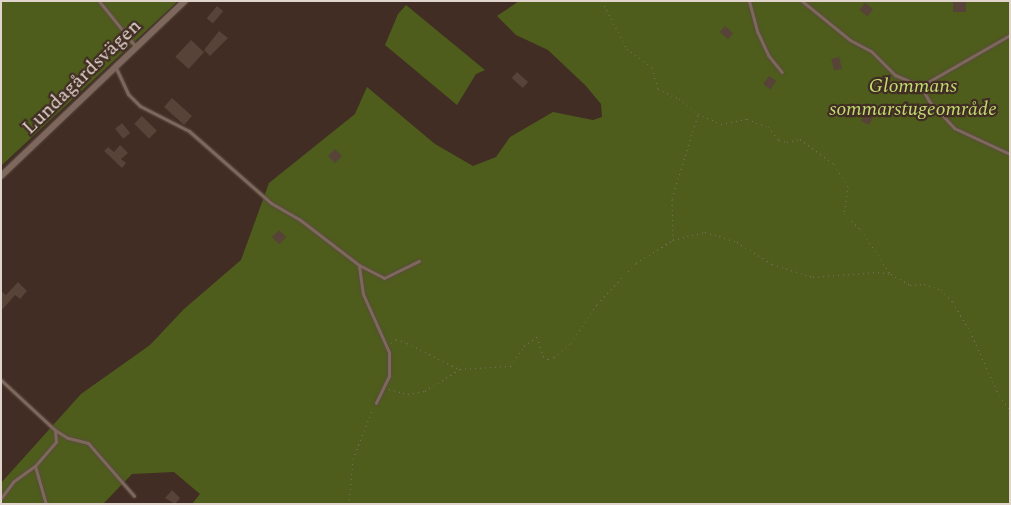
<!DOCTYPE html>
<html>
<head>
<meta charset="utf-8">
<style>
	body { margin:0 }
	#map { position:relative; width:1011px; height:505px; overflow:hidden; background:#412d23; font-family:Spectral,serif }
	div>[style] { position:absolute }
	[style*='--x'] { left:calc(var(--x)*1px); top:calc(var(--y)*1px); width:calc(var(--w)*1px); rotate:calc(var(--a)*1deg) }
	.green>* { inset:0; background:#4e5d1c }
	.building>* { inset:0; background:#574338; transform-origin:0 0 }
	.path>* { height:1px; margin-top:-0.5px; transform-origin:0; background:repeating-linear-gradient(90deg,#7e6d64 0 1px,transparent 0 5px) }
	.roads { filter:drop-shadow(0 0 1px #5b4a42) drop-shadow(0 0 1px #5b4a42) }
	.lane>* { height:3px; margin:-1.5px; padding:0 1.5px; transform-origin:1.5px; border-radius:1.5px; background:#7e685d }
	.street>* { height:6px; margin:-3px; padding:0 3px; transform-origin:3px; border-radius:3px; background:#7e685d }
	span { translate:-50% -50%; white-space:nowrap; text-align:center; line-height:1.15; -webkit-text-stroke:4.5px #412d23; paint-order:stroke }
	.street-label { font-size:20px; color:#e1d4cd }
	.park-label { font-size:20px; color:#c1dc70; font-style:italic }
	.frame { position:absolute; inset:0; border:2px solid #e1d4cd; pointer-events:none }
</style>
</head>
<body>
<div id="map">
	<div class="green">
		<div style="clip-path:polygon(1px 1px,178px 1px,1px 166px)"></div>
		<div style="clip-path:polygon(519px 1px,1010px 1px,1010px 504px,192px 504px,200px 494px,174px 472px,132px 474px,103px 504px,1px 504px,1px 483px,81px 394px,150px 345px,184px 309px,241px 260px,269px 183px,355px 114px,367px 87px,435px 144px,473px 166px,496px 157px,510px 137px,553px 112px,593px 120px,602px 117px,601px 104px,586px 86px,548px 50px,516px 35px,497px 16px)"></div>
		<div style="clip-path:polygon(406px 5px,485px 70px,476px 74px,457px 105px,385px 45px,398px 14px)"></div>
	</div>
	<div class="building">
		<div style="left:953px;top:2px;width:13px;height:10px"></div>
		<div style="left:865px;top:3px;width:10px;height:9px;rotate:37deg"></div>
		<div style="left:217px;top:6px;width:8px;height:16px;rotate:40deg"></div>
		<div style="left:725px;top:26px;width:11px;height:8px;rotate:41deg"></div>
		<div style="clip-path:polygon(219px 31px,228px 38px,210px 56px,204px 50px)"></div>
		<div style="left:191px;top:40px;width:18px;height:23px;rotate:43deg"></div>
		<div style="left:839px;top:57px;width:12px;height:8px;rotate:76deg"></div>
		<div style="left:517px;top:72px;width:15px;height:8px;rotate:42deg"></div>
		<div style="left:769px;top:76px;width:9px;height:10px;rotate:36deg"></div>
		<div style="left:172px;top:98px;width:27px;height:12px;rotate:42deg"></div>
		<div style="left:865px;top:113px;width:9px;height:9px;rotate:27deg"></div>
		<div style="left:142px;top:116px;width:21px;height:11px;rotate:45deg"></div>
		<div style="left:122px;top:123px;width:13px;height:9px;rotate:51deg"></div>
		<div style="clip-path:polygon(120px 145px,128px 153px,121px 159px,126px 163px,122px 168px,104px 151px,108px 147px,114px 152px)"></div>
		<div style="left:335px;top:149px;width:10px;height:10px;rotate:45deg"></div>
		<div style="left:279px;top:230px;width:10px;height:10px;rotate:45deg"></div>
		<div style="clip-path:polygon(18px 282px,27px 291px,20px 299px,15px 295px,1px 311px,1px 291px,6px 295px)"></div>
		<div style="clip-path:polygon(172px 490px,180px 498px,175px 504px,165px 498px)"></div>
	</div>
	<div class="path">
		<div style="--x:602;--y:1;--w:54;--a:62.5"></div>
		<div style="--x:627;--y:49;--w:31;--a:37"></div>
		<div style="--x:652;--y:68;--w:22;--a:74"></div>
		<div style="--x:658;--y:89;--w:23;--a:25"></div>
		<div style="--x:679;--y:99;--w:24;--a:38"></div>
		<div style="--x:698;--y:114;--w:25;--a:23"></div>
		<div style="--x:721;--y:124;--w:26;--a:-11"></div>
		<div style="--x:747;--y:119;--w:22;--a:21"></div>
		<div style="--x:768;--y:127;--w:17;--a:50"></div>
		<div style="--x:779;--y:140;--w:8;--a:14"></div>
		<div style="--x:787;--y:142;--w:13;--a:-13"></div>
		<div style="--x:800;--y:139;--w:42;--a:36.3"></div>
		<div style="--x:834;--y:164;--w:26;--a:58"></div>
		<div style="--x:848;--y:186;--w:28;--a:98"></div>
		<div style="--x:844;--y:214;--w:23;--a:43"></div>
		<div style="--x:861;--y:230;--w:52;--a:56"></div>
		<div style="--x:673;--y:240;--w:42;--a:-91.4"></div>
		<div style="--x:672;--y:198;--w:87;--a:-72.6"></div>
		<div style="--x:391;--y:343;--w:6;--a:-39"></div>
		<div style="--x:396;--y:339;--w:12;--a:20"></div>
		<div style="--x:407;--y:343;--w:58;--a:26.6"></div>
		<div style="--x:389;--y:389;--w:20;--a:15"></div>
		<div style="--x:408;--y:394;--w:17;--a:-10"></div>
		<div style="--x:425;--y:391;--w:41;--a:-32.2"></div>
		<div style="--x:460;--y:369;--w:51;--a:-3.4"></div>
		<div style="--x:511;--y:366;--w:24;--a:-57"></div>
		<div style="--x:524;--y:346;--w:16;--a:-35"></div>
		<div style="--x:537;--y:337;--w:20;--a:72"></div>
		<div style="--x:543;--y:356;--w:6;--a:31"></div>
		<div style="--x:548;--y:359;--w:6;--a:-18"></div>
		<div style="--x:554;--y:357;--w:22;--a:-39"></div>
		<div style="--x:571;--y:343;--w:47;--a:-56.3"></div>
		<div style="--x:597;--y:304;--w:57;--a:-46.4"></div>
		<div style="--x:636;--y:263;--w:44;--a:-31.9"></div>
		<div style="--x:673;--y:240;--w:33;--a:-14"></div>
		<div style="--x:705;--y:232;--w:34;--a:17"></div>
		<div style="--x:737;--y:242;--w:41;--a:32.2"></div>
		<div style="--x:772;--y:264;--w:43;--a:17.6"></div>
		<div style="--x:813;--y:277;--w:65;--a:-4.4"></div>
		<div style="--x:878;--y:272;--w:13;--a:9"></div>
		<div style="--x:891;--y:274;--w:22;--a:30"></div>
		<div style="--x:910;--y:285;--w:14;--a:-4"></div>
		<div style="--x:924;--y:284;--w:18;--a:19"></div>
		<div style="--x:941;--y:290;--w:17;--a:45"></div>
		<div style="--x:953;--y:302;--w:34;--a:60"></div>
		<div style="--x:970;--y:331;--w:66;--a:65.8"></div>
		<div style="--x:997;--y:391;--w:24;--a:57"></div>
		<div style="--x:349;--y:504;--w:45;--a:-84.9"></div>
		<div style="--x:353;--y:459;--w:55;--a:-68.6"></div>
	</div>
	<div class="roads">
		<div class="lane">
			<div style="--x:99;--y:1;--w:59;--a:51.2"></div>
			<div style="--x:749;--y:1;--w:31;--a:75"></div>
			<div style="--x:757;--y:31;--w:26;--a:65"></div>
			<div style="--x:768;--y:55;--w:22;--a:51"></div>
			<div style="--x:802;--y:1;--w:62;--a:39.1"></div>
			<div style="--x:850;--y:40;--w:24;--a:28"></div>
			<div style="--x:871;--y:51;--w:34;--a:45"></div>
			<div style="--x:895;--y:75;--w:28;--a:23"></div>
			<div style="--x:921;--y:86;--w:103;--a:-29.8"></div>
			<div style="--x:116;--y:68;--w:29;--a:65"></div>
			<div style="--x:128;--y:94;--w:17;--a:45"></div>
			<div style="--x:140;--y:106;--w:55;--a:27"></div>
			<div style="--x:189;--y:131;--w:109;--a:41.3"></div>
			<div style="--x:271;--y:203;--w:32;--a:30"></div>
			<div style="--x:299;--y:219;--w:76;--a:37.5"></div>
			<div style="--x:359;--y:265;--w:28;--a:27"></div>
			<div style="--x:384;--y:278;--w:39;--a:-26"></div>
			<div style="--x:921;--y:86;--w:17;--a:62"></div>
			<div style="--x:929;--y:101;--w:37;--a:47"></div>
			<div style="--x:954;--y:128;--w:62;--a:24.9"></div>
			<div style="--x:359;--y:266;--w:28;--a:82"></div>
			<div style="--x:363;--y:294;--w:64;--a:65.9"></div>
			<div style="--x:389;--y:352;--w:24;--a:90"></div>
			<div style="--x:389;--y:376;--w:30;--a:116"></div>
			<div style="--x:1;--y:380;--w:74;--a:42.8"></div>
			<div style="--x:55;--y:430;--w:15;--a:32"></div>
			<div style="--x:68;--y:438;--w:21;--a:14"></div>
			<div style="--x:88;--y:443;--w:70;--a:49"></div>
			<div style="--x:35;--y:466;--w:32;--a:-49"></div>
			<div style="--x:56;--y:442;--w:11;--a:-95"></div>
			<div style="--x:1;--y:498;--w:21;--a:-53"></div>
			<div style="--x:14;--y:481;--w:26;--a:-36"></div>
			<div style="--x:35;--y:466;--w:40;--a:74"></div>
		</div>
		<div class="street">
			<div style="--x:1;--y:176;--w:254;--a:-43.6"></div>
		</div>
	</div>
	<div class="street-label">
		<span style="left:82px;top:77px;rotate:-44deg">Lundagårdsvägen</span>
	</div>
	<div class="park-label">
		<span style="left:913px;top:98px">Glommans<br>sommarstugeområde</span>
	</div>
	<div class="frame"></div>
</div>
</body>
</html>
